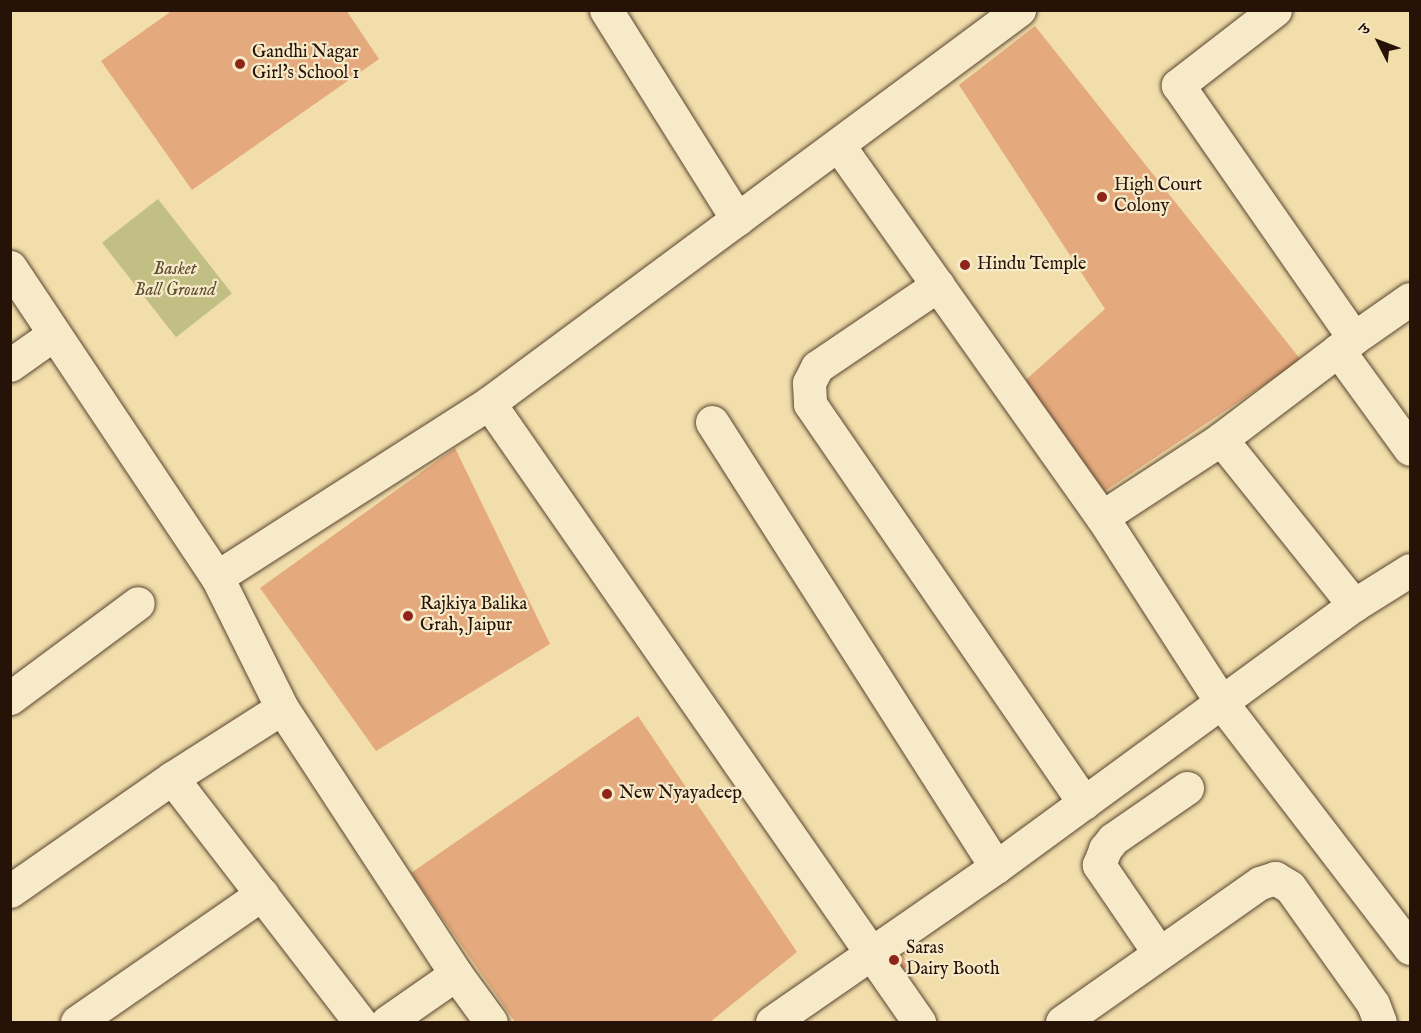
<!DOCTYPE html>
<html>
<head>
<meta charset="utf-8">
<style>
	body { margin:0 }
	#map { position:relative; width:1421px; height:1033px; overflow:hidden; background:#f2deab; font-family:"IM FELL English","Noto Serif Devanagari",serif }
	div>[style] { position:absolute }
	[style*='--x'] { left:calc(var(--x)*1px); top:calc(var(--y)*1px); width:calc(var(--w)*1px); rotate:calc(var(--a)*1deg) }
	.green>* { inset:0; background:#c2bf84; transform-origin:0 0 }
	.building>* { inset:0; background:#e4a97d }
	.roads { filter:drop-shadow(0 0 2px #5a4531) drop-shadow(0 0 2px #5a4531) }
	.minor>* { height:33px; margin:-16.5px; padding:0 16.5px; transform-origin:16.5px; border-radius:16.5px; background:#f7eac8 }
	.dots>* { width:16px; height:16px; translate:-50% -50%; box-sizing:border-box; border:3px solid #f7eac8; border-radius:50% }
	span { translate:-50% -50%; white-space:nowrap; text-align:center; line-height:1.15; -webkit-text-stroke:4.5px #f7eac8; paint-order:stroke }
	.poi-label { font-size:18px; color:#271208 }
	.left { translate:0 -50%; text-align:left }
	.park-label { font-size:18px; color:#5d4f33; font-style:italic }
	.frame { position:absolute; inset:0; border:12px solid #271208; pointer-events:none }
	.north { position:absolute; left:1349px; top:12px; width:60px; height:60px; -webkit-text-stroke:4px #f7eac8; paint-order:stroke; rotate:312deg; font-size:16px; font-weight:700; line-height:24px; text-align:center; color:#271208 }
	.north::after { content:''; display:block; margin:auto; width:21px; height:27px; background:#271208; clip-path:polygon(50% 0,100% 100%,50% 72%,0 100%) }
</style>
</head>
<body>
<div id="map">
	<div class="green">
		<div style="left:158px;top:199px;width:120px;height:71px;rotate:52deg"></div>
	</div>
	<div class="building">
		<div style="clip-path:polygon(173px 10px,346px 10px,379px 59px,192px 190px,101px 61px)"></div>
		<div style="clip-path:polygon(1035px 26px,1301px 360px,1102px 493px,1020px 385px,1105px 309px,959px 85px)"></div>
		<div style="clip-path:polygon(455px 448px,550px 644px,376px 751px,260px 588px)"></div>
		<div style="clip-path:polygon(638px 716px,797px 952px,710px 1022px,515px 1022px,411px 873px)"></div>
		<div style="clip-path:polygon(898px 948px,909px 965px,893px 977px,879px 955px)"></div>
	</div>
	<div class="roads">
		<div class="minor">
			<div style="--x:606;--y:10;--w:247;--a:57.9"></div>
			<div style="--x:1275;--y:10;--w:123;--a:142.3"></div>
			<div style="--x:1178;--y:85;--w:308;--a:55.2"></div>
			<div style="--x:839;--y:146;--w:455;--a:54.7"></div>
			<div style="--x:1102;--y:517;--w:220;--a:57.2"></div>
			<div style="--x:1221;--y:702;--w:310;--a:52.5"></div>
			<div style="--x:10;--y:267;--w:373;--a:56.3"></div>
			<div style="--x:217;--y:577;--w:323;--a:-32.6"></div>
			<div style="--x:489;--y:403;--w:660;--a:-36.56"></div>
			<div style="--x:938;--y:285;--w:146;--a:145.9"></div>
			<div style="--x:817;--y:367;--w:18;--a:117"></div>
			<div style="--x:809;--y:383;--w:21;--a:87"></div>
			<div style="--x:810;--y:404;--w:484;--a:55.5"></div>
			<div style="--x:1338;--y:350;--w:122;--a:54"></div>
			<div style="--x:10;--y:365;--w:54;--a:-35.2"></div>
			<div style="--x:489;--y:403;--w:754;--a:55.21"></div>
			<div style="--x:712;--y:422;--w:528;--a:57.45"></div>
			<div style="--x:1221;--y:439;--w:213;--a:51.3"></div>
			<div style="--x:1102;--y:517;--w:142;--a:-33.2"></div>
			<div style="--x:1221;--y:439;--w:167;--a:-37.2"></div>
			<div style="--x:1354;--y:338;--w:68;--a:-34.9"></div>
			<div style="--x:217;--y:577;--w:146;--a:63.6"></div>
			<div style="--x:282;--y:708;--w:318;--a:56.8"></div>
			<div style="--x:456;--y:974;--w:59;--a:53.9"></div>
			<div style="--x:10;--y:698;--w:159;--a:-36.6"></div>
			<div style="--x:172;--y:778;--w:308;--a:52.4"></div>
			<div style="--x:10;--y:891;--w:198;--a:-34.9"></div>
			<div style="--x:172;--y:778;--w:130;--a:-32.5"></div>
			<div style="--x:1159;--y:953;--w:107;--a:-124.3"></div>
			<div style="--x:1099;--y:865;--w:17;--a:-69"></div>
			<div style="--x:1105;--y:849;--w:13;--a:-51"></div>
			<div style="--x:1113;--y:839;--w:90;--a:-34.6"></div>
			<div style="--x:77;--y:1022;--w:225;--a:-34.7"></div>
			<div style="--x:387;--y:1022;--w:84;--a:-34.8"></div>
			<div style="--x:772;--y:1022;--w:272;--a:-34.7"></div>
			<div style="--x:996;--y:867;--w:444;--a:-36.2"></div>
			<div style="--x:1354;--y:605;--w:66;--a:-32"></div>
			<div style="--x:1062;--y:1022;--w:242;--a:-35.1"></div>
			<div style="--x:1260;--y:883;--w:16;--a:-18"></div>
			<div style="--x:1275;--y:878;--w:17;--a:31"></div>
			<div style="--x:1290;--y:887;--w:143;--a:54.6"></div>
			<div style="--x:1373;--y:1004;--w:19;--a:69"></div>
		</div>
	</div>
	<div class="dots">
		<div style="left:240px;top:64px;background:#8f2418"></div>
		<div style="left:1102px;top:197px;background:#8f2418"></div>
		<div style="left:965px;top:265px;background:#8f2418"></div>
		<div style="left:408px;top:616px;background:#8f2418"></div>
		<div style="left:607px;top:794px;background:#8f2418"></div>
		<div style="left:894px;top:960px;background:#8f2418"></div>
	</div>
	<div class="poi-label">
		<span class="left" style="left:252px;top:64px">Gandhi Nagar<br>Girl's School 1</span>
		<span class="left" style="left:1114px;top:197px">High Court<br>Colony</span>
		<span class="left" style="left:977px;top:265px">Hindu Temple</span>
		<span class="left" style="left:420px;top:616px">Rajkiya Balika<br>Grah, Jaipur</span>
		<span class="left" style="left:619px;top:794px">New Nyayadeep</span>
		<span class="left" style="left:906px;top:960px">Saras<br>Dairy Booth</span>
	</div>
	<div class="park-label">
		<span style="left:175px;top:281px">Basket<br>Ball Ground</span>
	</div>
	<div class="frame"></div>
	<div class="north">उ</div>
</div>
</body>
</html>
